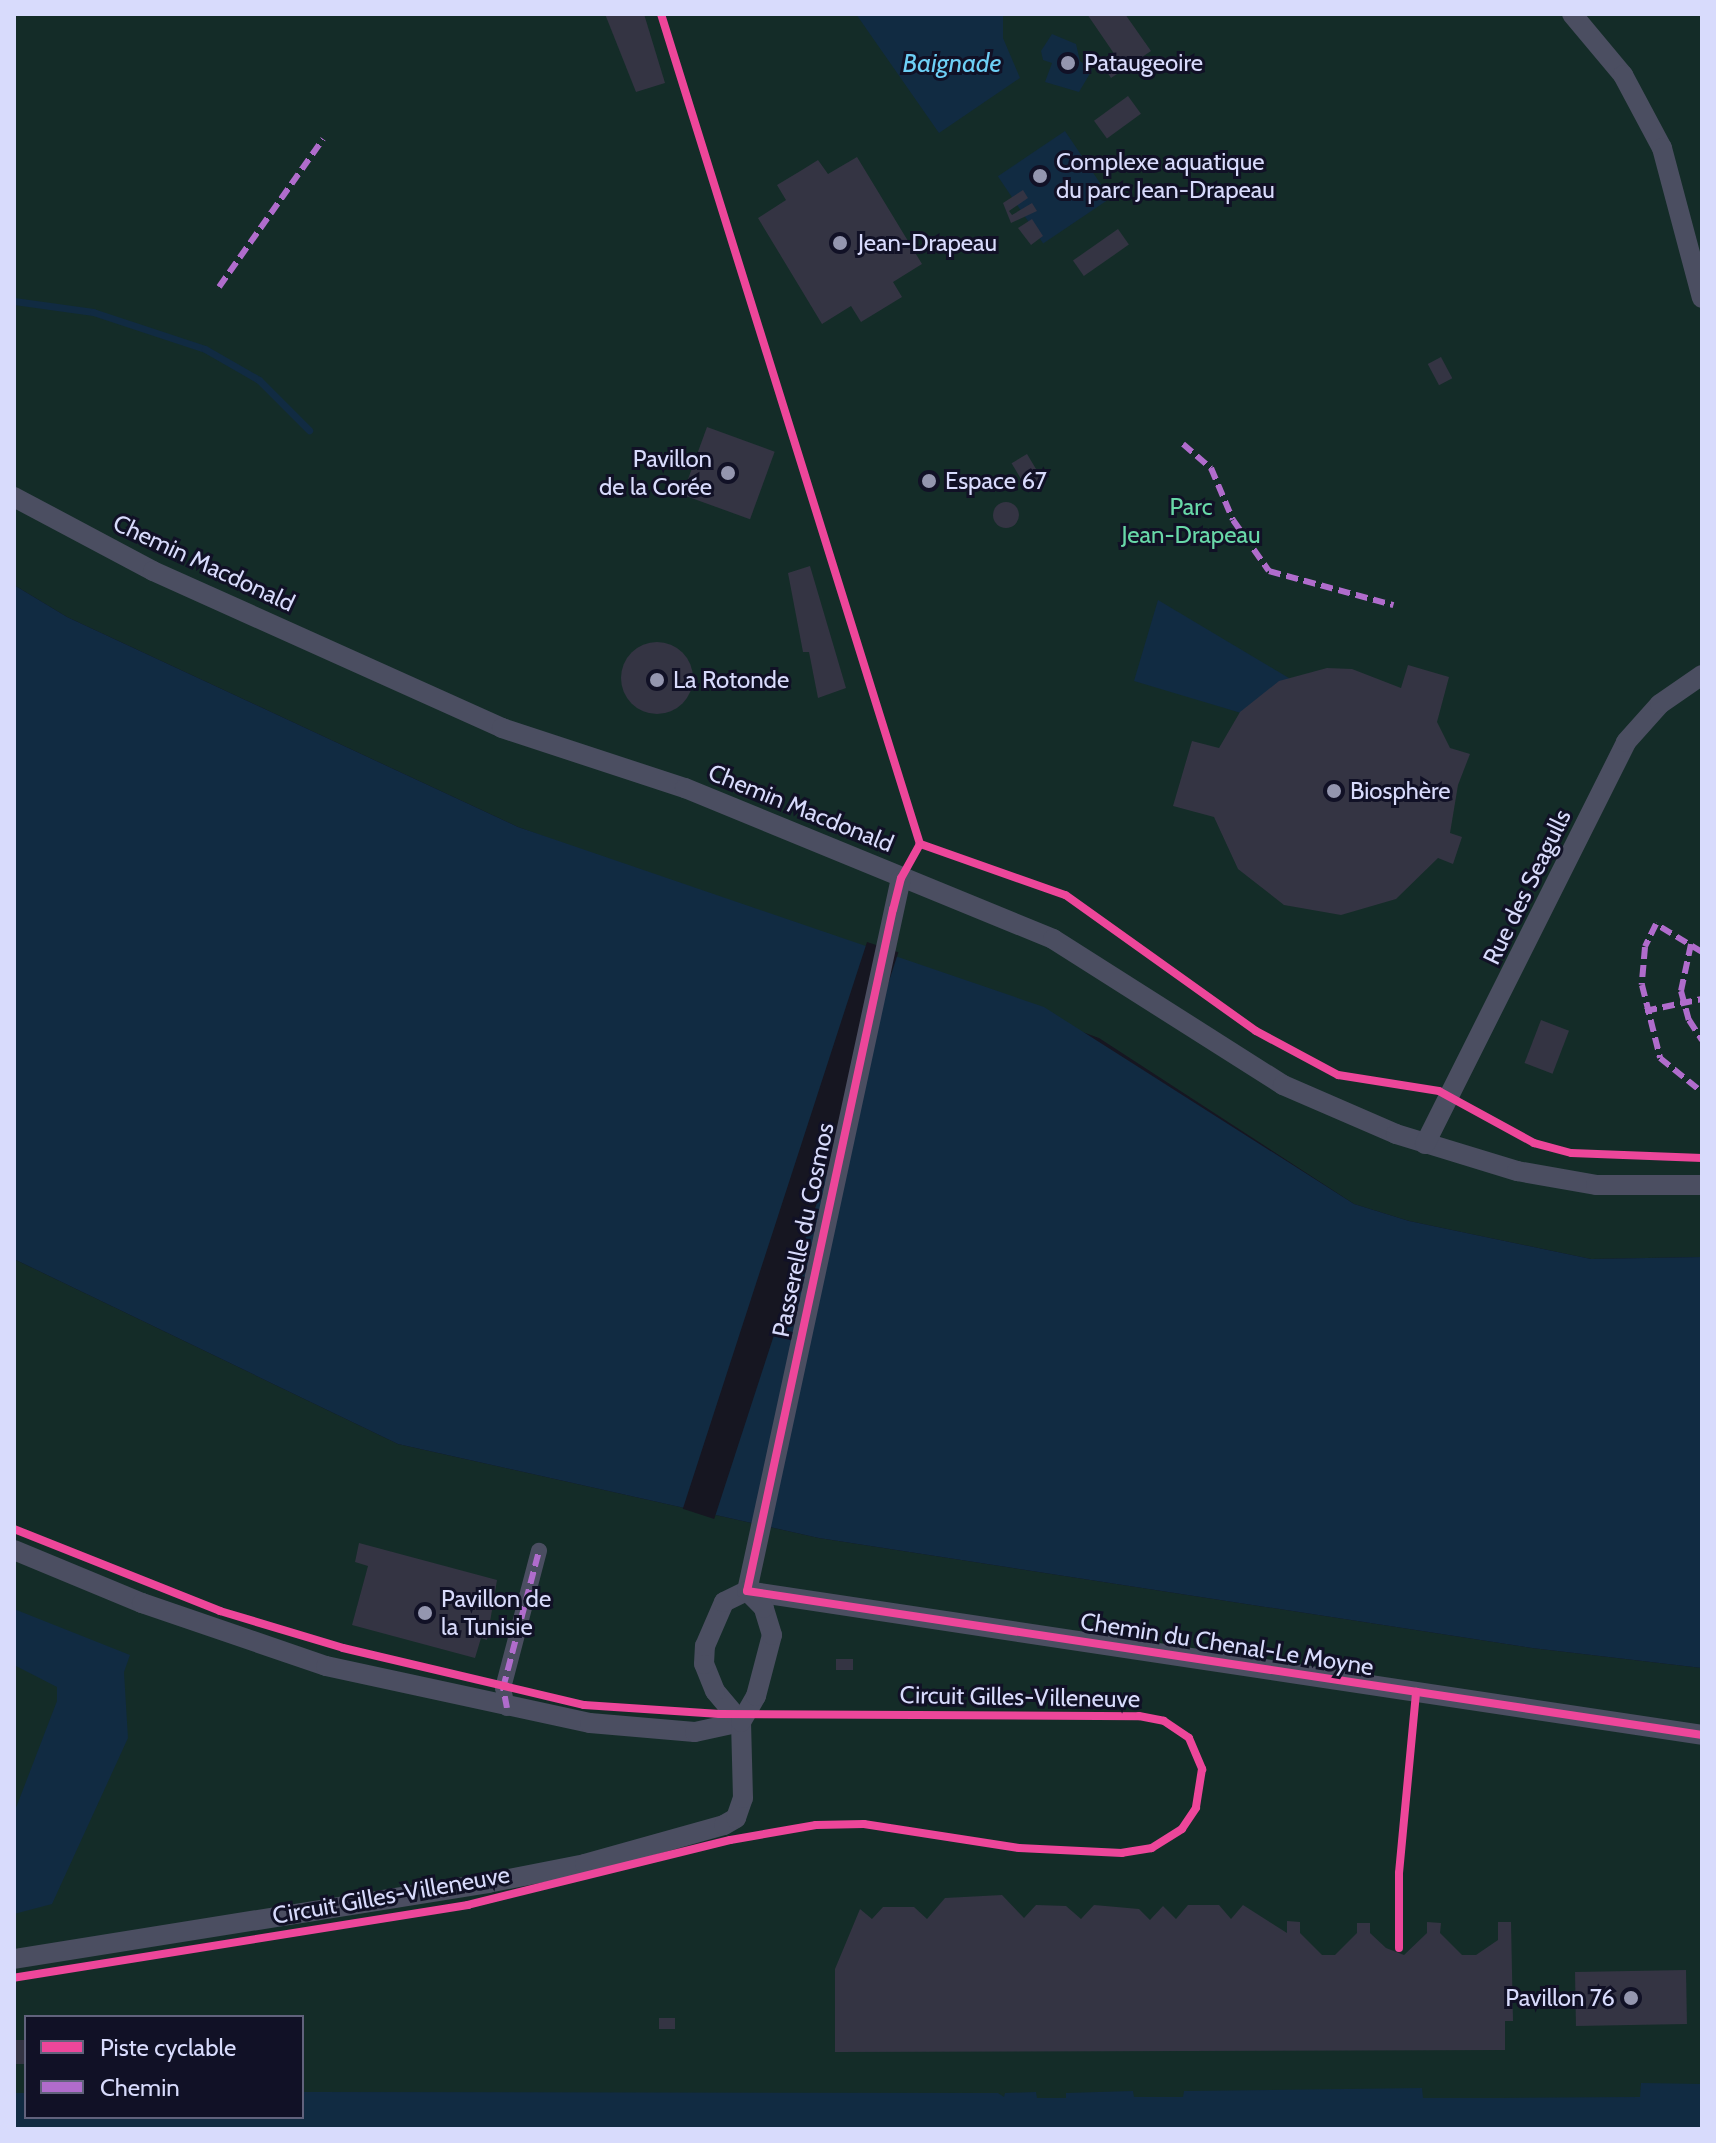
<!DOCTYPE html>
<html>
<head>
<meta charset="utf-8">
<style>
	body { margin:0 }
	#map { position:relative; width:1716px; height:2143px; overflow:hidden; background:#161621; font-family:Cabin,sans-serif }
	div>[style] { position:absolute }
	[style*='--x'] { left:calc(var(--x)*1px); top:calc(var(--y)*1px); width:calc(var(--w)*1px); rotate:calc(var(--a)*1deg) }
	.green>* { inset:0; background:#142c28 }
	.water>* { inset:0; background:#112b42; transform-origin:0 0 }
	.pier>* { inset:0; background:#161621; transform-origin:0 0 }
	.stream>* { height:7px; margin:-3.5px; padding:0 3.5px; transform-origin:3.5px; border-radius:3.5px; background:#112b42 }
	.building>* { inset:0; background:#343443; transform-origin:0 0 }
	.round { border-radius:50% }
	.pedestrian>* { height:16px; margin:-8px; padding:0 8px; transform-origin:8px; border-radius:8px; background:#4b4e61 }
	.minor>* { height:20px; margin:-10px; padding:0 10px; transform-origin:10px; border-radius:10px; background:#4b4e61 }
	.quiet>* { height:6px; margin-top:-3px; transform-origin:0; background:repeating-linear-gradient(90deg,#b06ccc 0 12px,transparent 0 18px) }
	.cycleway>* { height:8px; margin:-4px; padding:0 4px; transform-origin:4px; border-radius:4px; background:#ed469a }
	.dots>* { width:22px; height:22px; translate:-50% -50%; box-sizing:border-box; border:4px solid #111126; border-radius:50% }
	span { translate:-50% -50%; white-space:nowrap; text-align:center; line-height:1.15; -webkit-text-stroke:6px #111126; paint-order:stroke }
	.poi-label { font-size:24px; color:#d8dbfc }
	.left { translate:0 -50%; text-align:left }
	.right { translate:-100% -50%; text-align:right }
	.park-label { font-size:24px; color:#68d8a8 }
	.street-label { font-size:24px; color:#d8dbfc }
	.water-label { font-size:26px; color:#6dcff5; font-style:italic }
	.frame { position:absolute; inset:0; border:16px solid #d8dbfc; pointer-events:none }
	.legend { position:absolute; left:24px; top:2015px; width:280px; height:104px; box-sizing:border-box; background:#111126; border:2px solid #61627c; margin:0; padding:10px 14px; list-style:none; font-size:24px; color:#d8dbfc }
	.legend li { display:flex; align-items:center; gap:16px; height:40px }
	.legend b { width:40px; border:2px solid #61627c }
</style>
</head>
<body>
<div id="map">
	<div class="green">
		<div style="clip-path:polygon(14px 14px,1702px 14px,1702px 1257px,1591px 1259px,1409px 1221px,1354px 1204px,1099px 1038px,518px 827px,67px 617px,14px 585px)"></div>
		<div style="clip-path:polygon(evenodd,14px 1259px,398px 1444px,819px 1538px,1532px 1648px,1702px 1668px,1702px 2129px,14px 2129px,14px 1259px,26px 2017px,302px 2017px,302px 2117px,26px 2117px,26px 2017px)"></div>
	</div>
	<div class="water">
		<div style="clip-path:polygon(856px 14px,1003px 14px,1003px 38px,1020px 78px,939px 133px)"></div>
		<div style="clip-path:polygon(1052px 34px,1076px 44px,1080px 61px,1092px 70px,1079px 92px,1045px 82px,1052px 63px,1043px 60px,1041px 51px)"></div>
		<div style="left:1065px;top:131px;width:81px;height:81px;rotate:56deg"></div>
		<div style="clip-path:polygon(14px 585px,67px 617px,518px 827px,1044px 1007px,1354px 1204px,1409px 1221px,1591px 1259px,1702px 1257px,1702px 1668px,1532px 1648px,819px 1538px,398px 1444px,14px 1259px)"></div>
		<div style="clip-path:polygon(1158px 600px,1319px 696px,1308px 733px,1134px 681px)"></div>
		<div style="clip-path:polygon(14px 1609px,130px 1655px,124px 1672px,128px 1738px,52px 1904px,14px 1914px,14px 1813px,57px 1701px,57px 1687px,14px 1665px)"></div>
		<div style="clip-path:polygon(1641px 2083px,1702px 2084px,1702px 2129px,14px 2129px,14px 2093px,26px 2093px,26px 2117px,302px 2117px,302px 2092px,998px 2093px,1004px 2097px,1005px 2093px,1036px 2092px,1037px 2098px,1066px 2098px,1066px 2093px,1133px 2091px,1134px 2097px,1183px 2097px,1184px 2091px,1422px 2088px,1423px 2098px,1501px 2098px,1640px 2097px)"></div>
	</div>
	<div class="pier">
		<div style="left:867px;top:942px;width:33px;height:596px;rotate:18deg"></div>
	</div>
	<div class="stream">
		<div style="--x:14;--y:301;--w:80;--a:7.9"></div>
		<div style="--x:93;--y:312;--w:118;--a:18.3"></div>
		<div style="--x:205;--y:349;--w:62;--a:29.9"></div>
		<div style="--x:259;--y:380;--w:71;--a:45"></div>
	</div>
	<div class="building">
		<div style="clip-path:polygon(605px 14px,644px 14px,665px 83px,636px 92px)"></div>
		<div style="clip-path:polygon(1087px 14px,1125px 14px,1151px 51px,1111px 78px,1102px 64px,1115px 55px)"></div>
		<div style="left:1128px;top:96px;width:22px;height:42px;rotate:54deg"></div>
		<div style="clip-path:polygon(857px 157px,922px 264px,893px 282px,902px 297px,861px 322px,851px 306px,822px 324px,758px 218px,786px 200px,777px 185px,802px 170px,818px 160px,828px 174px)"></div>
		<div style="clip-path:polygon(1023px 190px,1028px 198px,1009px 211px,1012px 215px,1032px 203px,1037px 211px,1011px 223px,1003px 203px)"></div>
		<div style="clip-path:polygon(1032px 219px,1043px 236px,1031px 245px,1018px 228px)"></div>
		<div style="left:1118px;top:229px;width:19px;height:55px;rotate:55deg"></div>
		<div style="left:1441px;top:357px;width:24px;height:15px;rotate:62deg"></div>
		<div style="left:707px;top:427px;width:72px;height:72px;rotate:20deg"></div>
		<div style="left:1027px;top:454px;width:31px;height:18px;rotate:59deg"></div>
		<div class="round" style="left:993px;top:502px;width:26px;height:26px"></div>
		<div style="clip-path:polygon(810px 566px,846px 688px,818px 698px,809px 652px,803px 652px,788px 573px)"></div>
		<div class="round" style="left:621px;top:642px;width:72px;height:72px"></div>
		<div style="clip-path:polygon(1408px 665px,1449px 677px,1437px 722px,1450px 748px,1470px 754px,1458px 785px,1450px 833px,1462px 837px,1453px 864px,1438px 858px,1396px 899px,1341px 915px,1284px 905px,1238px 869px,1214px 817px,1173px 806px,1192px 741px,1219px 748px,1240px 712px,1279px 681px,1327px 668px,1352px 669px,1401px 688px)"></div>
		<div style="left:1541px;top:1020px;width:30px;height:46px;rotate:21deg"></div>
		<div style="clip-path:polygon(359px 1543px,497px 1580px,487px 1640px,481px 1638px,475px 1658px,352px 1625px,368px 1566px,355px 1562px)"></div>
		<div style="left:836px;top:1659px;width:17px;height:11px"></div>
		<div style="clip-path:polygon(1002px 1895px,1024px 1918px,1036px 1905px,1066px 1906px,1081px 1919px,1094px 1905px,1139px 1909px,1150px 1920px,1163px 1906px,1176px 1919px,1188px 1905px,1219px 1905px,1231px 1919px,1243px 1905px,1287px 1933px,1287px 1921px,1300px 1922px,1300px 1933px,1322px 1955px,1335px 1955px,1357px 1933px,1357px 1923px,1370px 1923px,1370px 1933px,1386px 1948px,1404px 1955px,1427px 1933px,1427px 1922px,1441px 1923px,1440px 1933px,1462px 1955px,1476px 1955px,1498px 1940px,1498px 1922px,1511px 1922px,1513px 2021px,1505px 2021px,1505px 2050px,835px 2052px,835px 1969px,860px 1909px,872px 1919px,883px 1907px,914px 1907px,927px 1919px,945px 1898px)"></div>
		<div style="left:1686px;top:1970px;width:54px;height:111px;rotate:89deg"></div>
		<div style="left:675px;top:2018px;width:11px;height:16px;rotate:90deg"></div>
		<div style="left:14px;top:2040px;width:12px;height:24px"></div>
	</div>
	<div class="pedestrian">
		<div style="--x:507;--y:1708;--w:20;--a:-101"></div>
		<div style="--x:503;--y:1688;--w:142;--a:-75.3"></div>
	</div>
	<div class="minor">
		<div style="--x:1572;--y:14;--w:80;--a:50.1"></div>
		<div style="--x:1623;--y:75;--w:83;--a:61.9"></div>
		<div style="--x:1662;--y:148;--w:155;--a:75.1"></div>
		<div style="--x:14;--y:497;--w:157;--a:28"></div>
		<div style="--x:153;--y:571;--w:383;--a:24.2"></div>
		<div style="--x:502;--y:728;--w:193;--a:18.2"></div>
		<div style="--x:685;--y:788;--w:398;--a:22.3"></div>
		<div style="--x:1053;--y:939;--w:272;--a:32.4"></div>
		<div style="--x:1283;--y:1085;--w:123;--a:23.4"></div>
		<div style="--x:1396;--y:1134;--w:127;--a:17"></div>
		<div style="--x:1517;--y:1171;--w:80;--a:10"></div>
		<div style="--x:1596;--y:1185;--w:106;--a:0"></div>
		<div style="--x:1425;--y:1144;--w:449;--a:-63.4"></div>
		<div style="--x:1626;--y:742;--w:51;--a:-48.2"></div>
		<div style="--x:1660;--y:704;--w:51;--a:-34.6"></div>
		<div style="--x:14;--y:1550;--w:139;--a:22.5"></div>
		<div style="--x:142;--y:1603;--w:194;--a:18.9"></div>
		<div style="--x:326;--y:1666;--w:270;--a:12.2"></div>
		<div style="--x:590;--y:1723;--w:105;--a:4.9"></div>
		<div style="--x:695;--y:1732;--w:47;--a:-12.3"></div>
		<div style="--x:747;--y:1591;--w:966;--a:8.57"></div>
		<div style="--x:747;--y:1591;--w:729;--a:-77.81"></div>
		<div style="--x:741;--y:1722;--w:40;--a:-130"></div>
		<div style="--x:715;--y:1691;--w:29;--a:-112"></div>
		<div style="--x:704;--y:1664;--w:18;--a:-87"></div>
		<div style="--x:705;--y:1646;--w:48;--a:-66.6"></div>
		<div style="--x:724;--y:1602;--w:25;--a:-26"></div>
		<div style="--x:14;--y:1959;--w:480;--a:-9.1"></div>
		<div style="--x:488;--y:1883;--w:99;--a:-11.1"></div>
		<div style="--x:585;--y:1864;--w:144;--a:-15.7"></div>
		<div style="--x:724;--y:1825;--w:14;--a:-30"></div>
		<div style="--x:736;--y:1818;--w:21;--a:-71"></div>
		<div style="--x:743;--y:1798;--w:76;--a:-91.5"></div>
		<div style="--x:741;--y:1722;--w:30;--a:-60"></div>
		<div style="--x:756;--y:1696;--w:63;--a:-75.3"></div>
		<div style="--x:772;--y:1635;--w:28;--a:-107"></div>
		<div style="--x:764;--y:1608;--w:24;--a:-135"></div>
	</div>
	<div class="quiet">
		<div style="--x:219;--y:287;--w:181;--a:-54.9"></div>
		<div style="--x:1183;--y:444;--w:37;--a:41"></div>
		<div style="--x:1211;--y:468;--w:56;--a:67.1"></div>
		<div style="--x:1233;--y:520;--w:62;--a:54.8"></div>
		<div style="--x:1269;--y:571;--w:129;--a:15.3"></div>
		<div style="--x:1691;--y:944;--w:48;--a:102"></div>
		<div style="--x:1681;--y:991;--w:30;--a:75"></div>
		<div style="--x:1689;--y:1020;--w:24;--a:57"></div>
		<div style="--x:1702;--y:952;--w:54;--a:-148.7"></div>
		<div style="--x:1656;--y:924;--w:25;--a:116"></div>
		<div style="--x:1645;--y:947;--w:38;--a:95"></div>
		<div style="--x:1642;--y:985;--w:75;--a:76.1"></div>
		<div style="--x:1660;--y:1058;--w:54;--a:39"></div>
		<div style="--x:1645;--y:1011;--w:58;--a:-11.9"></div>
		<div style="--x:507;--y:1708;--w:20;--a:-101"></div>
		<div style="--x:503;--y:1688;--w:142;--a:-75.3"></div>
	</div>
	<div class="cycleway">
		<div style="--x:661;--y:14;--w:869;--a:72.67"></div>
		<div style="--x:1702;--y:1158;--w:131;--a:-177.8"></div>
		<div style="--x:1571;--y:1153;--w:38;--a:-165"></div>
		<div style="--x:1534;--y:1143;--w:108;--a:-151.3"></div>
		<div style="--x:1439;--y:1091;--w:102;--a:-171"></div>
		<div style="--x:1338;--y:1075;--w:93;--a:-151.8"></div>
		<div style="--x:1256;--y:1031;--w:234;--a:-144.5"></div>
		<div style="--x:1065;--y:895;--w:154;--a:-160.6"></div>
		<div style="--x:920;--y:844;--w:39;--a:119"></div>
		<div style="--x:901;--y:878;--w:32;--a:104"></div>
		<div style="--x:893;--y:909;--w:697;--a:102.08"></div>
		<div style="--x:747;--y:1591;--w:966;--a:8.57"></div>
		<div style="--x:14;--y:1529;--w:222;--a:21.7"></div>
		<div style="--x:220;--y:1611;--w:128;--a:16.7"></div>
		<div style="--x:343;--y:1648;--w:248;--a:13.3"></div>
		<div style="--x:584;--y:1705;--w:136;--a:3.8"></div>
		<div style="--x:720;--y:1714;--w:419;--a:0.3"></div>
		<div style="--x:1139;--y:1716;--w:25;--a:11"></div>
		<div style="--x:1164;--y:1721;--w:30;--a:34"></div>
		<div style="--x:1189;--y:1738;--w:34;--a:67"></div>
		<div style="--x:1202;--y:1769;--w:39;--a:99"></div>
		<div style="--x:1196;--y:1808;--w:25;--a:124"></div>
		<div style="--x:1182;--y:1829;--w:36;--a:148"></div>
		<div style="--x:1152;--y:1848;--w:30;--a:171"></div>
		<div style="--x:1122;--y:1853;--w:103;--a:-177.2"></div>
		<div style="--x:1019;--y:1848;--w:157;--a:-171.2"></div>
		<div style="--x:864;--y:1824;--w:48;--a:178.8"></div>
		<div style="--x:816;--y:1825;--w:87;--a:170.1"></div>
		<div style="--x:730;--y:1840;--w:270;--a:166.1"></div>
		<div style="--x:468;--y:1905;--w:460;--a:170.9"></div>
		<div style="--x:1399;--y:1948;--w:75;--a:-90"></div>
		<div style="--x:1399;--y:1873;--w:182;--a:-84.6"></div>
	</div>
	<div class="dots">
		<div style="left:1068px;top:63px;background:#9496af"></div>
		<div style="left:1040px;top:176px;background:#9496af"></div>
		<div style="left:840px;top:243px;background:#9496af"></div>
		<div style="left:728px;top:473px;background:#9496af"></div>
		<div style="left:929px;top:481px;background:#9496af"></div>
		<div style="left:657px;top:680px;background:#9496af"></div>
		<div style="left:1334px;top:791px;background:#9496af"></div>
		<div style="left:425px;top:1613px;background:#9496af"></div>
		<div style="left:1631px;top:1998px;background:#9496af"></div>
	</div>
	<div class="poi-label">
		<span class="left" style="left:1084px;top:63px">Pataugeoire</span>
		<span class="left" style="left:1056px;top:176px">Complexe aquatique<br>du parc Jean-Drapeau</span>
		<span class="left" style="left:858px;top:243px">Jean-Drapeau</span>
		<span class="right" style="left:712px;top:473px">Pavillon<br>de la Corée</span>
		<span class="left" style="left:945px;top:481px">Espace 67</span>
		<span class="left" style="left:673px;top:680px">La Rotonde</span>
		<span class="left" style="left:1350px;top:791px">Biosphère</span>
		<span class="left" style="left:441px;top:1613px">Pavillon de<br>la Tunisie</span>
		<span class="right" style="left:1615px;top:1998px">Pavillon 76</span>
	</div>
	<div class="park-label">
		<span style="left:1191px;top:521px">Parc<br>Jean-Drapeau</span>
	</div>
	<div class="street-label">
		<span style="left:204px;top:563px;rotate:25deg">Chemin Macdonald</span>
		<span style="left:801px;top:808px;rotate:22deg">Chemin Macdonald</span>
		<span style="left:1527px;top:887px;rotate:-64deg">Rue des Seagulls</span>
		<span style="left:803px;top:1230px;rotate:-78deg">Passerelle du Cosmos</span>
		<span style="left:1227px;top:1644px;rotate:9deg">Chemin du Chenal-Le Moyne</span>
		<span style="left:1020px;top:1697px;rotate:1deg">Circuit Gilles-Villeneuve</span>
		<span style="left:391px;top:1895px;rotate:-10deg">Circuit Gilles-Villeneuve</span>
	</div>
	<div class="water-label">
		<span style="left:952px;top:64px">Baignade</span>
	</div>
	<div class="frame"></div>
	<ul class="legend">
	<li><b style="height:10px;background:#ed469a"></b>Piste cyclable</li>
	<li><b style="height:10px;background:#b06ccc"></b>Chemin</li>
	</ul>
</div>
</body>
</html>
